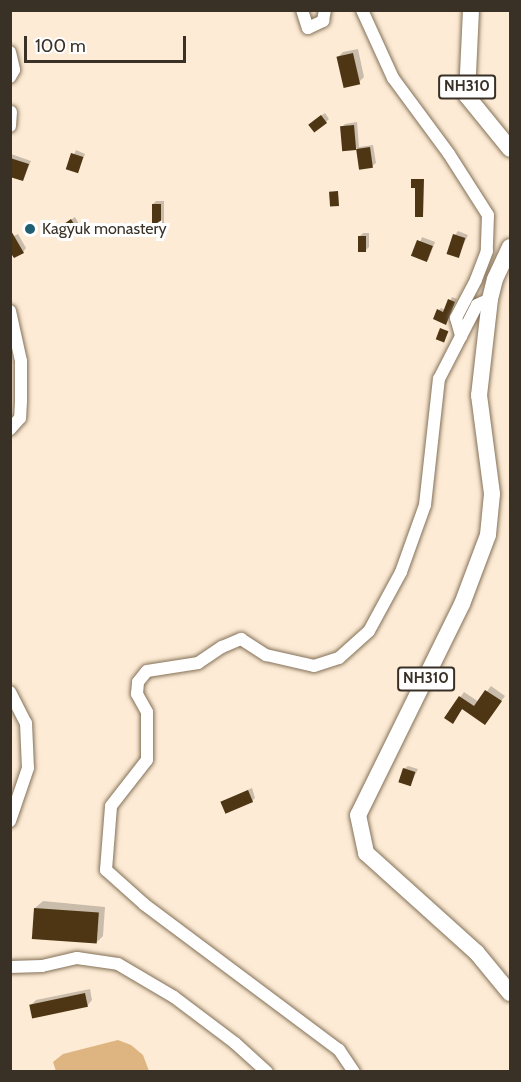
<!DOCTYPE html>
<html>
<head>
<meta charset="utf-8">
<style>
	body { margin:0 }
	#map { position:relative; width:521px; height:1082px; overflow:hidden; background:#fdebd5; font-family:Cabin,sans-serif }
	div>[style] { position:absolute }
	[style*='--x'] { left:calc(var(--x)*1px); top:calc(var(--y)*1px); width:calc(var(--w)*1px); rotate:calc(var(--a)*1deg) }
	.green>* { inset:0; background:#deb581 }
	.shadow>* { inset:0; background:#0003; transform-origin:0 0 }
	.building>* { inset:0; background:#4e3615; transform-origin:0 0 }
	.roads { filter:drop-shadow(0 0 2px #837057) drop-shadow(0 0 2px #837057) }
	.minor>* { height:12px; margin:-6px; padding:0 6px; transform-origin:6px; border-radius:6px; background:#fff }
	.highway>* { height:16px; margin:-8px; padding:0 8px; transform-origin:8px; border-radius:8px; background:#fff }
	.dots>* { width:16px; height:16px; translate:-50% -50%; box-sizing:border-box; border:3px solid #fff; border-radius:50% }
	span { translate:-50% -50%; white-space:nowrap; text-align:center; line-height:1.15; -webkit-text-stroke:6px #fff; paint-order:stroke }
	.shield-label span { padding:2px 4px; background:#fff; border:2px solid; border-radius:4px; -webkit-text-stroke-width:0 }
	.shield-label { font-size:15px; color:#3a3126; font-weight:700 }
	.poi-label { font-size:16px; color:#3a3126 }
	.left { translate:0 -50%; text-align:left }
	.frame { position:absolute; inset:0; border:12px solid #3a3126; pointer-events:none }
	.scale { position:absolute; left:24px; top:36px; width:162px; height:27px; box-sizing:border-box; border:3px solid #3a3126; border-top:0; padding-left:8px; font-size:18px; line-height:21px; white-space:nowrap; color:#3a3126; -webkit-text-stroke:4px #fff; paint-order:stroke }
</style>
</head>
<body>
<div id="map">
	<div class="green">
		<div style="clip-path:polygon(118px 1040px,131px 1045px,143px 1055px,149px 1071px,56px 1071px,53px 1062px,63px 1054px)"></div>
	</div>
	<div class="shadow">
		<div style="clip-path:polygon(358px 49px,364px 77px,359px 82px,338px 57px,343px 52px)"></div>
		<div style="clip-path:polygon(325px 113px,329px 119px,326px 122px,313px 121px)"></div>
		<div style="clip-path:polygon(357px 122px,359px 147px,373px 145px,376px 163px,372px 166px,361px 168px,357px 148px,344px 149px,342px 127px,345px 124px)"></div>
		<div style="left:76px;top:150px;width:10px;height:20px;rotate:24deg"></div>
		<div style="clip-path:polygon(11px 154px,31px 161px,23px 180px,10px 176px)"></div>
		<div style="clip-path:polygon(156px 201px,164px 201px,164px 224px,160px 228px,153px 204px)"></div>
		<div style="clip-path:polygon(75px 217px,80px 226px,77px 230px,69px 221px)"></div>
		<div style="clip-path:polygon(458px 231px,468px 235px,458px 256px,455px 235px)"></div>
		<div style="clip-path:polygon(363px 233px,369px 233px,369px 247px,365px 251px,360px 236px)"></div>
		<div style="clip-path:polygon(18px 234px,26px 248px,23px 252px,10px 238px)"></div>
		<div style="left:422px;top:237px;width:14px;height:20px;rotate:21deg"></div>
		<div style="clip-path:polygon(452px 297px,457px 299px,446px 323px,439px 310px,441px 308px,445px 310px)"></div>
		<div style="clip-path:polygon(491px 686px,505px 696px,485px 723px,463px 708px,453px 722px,446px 718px,464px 692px,479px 702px)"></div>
		<div style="clip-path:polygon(408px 766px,418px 769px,410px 785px,404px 769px)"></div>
		<div style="clip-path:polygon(252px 788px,255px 798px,252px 801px,221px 802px)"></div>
		<div style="clip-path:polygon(43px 901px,105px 907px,103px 936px,96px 943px,35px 908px)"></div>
		<div style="clip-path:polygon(90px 989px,92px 1000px,87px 1006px,31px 1005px,36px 1000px)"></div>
	</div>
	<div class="building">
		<div style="left:353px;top:53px;width:32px;height:17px;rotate:77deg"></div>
		<div style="left:321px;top:115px;width:10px;height:16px;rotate:53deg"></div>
		<div style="left:354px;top:125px;width:25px;height:14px;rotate:85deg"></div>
		<div style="left:370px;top:147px;width:21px;height:14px;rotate:82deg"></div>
		<div style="left:71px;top:153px;width:13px;height:17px;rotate:18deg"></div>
		<div style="clip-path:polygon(10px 158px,29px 164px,23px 181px,10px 177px)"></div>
		<div style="clip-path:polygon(411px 179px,424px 179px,423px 217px,415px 217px,415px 188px,411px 188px)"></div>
		<div style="left:338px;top:191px;width:15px;height:9px;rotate:86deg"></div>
		<div style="left:152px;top:204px;width:9px;height:25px"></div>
		<div style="clip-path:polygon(71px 219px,78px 231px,70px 236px,64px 224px)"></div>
		<div style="clip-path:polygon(10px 229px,24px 253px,14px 258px,10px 252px)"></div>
		<div style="left:453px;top:234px;width:13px;height:21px;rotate:18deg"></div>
		<div style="left:358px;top:236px;width:8px;height:16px"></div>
		<div style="left:417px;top:240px;width:17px;height:17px;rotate:21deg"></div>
		<div style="clip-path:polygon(448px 299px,455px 302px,446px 325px,433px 319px,437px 309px,443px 312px)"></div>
		<div style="left:440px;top:328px;width:9px;height:12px;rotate:21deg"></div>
		<div style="clip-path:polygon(485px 690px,502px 701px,485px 725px,462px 709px,453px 724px,444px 718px,459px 696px,474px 706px)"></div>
		<div style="left:403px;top:768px;width:13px;height:15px;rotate:18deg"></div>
		<div style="left:248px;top:790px;width:13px;height:30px;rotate:67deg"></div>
		<div style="left:34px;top:908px;width:65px;height:31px;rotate:4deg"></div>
		<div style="left:85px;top:993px;width:14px;height:57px;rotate:78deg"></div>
	</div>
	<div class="roads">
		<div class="minor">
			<div style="--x:302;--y:10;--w:19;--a:72"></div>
			<div style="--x:308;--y:28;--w:17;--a:-25"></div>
			<div style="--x:323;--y:21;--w:11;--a:-80"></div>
			<div style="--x:362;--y:10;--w:75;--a:65.5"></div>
			<div style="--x:393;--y:78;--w:94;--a:53.6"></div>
			<div style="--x:449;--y:154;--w:72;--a:57.4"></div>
			<div style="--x:488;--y:215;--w:36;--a:92"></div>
			<div style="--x:487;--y:251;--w:31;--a:111"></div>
			<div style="--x:476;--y:280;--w:43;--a:117.8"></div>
			<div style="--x:456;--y:318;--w:19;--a:74"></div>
			<div style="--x:10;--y:52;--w:18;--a:77"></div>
			<div style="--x:14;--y:70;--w:8;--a:120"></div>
			<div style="--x:10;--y:126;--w:14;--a:-86"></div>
			<div style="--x:10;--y:311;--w:51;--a:77.6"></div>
			<div style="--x:21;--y:361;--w:40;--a:90"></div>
			<div style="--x:21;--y:401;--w:17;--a:93"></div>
			<div style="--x:20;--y:418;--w:15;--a:132"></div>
			<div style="--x:10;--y:692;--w:35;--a:63"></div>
			<div style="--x:26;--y:723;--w:45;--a:87.5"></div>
			<div style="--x:28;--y:768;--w:56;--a:108.8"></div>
			<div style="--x:10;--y:967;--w:32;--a:-2"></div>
			<div style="--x:42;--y:966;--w:36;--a:-13"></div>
			<div style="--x:77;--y:958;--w:41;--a:8.3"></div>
			<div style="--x:118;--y:964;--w:65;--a:30.5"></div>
			<div style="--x:174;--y:997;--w:76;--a:37"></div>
			<div style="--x:235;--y:1043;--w:43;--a:42.2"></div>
			<div style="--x:354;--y:1072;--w:27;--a:-124"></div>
			<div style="--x:339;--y:1050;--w:244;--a:-143.2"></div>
			<div style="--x:144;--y:904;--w:51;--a:-138.2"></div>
			<div style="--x:106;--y:870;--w:64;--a:-85.5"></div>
			<div style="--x:111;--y:806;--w:58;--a:-52"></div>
			<div style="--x:147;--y:760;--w:48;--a:-90"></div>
			<div style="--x:147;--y:712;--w:21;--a:-119"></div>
			<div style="--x:137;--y:694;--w:12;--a:-85"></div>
			<div style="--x:138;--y:682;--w:14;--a:-51"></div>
			<div style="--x:147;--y:671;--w:52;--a:-8.9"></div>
			<div style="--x:198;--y:663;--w:29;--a:-34"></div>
			<div style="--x:222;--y:647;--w:21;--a:-23"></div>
			<div style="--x:241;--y:639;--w:30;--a:33"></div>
			<div style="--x:266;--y:655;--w:49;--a:12.9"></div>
			<div style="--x:314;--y:666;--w:26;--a:-18"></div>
			<div style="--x:339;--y:658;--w:40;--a:-42"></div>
			<div style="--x:369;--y:631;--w:67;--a:-61.5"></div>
			<div style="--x:401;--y:572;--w:71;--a:-70.3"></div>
			<div style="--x:425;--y:505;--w:127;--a:-83.7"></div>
			<div style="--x:439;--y:379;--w:83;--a:-62.8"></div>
			<div style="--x:477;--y:305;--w:14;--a:-25"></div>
		</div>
		<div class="highway">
			<div style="--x:471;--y:10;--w:86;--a:92.7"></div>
			<div style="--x:467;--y:96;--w:68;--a:50.9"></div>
			<div style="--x:510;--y:247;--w:35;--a:115"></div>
			<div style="--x:495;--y:279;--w:21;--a:104"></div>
			<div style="--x:490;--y:299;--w:97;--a:96.5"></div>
			<div style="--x:479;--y:395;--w:100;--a:82.5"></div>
			<div style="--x:492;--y:494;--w:41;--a:95.6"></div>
			<div style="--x:488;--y:535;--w:74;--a:110.6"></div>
			<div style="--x:462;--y:604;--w:235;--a:116.2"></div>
			<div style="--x:358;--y:815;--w:39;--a:78"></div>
			<div style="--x:366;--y:853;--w:149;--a:42"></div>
			<div style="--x:477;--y:953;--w:52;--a:50.5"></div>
		</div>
	</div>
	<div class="dots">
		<div style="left:30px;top:229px;background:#1e5f74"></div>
	</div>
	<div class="shield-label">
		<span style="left:467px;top:87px">NH310</span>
		<span style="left:426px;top:679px">NH310</span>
	</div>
	<div class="poi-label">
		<span class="left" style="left:42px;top:229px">Kagyuk monastery</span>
	</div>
	<div class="frame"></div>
	<div class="scale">100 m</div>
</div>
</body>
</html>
